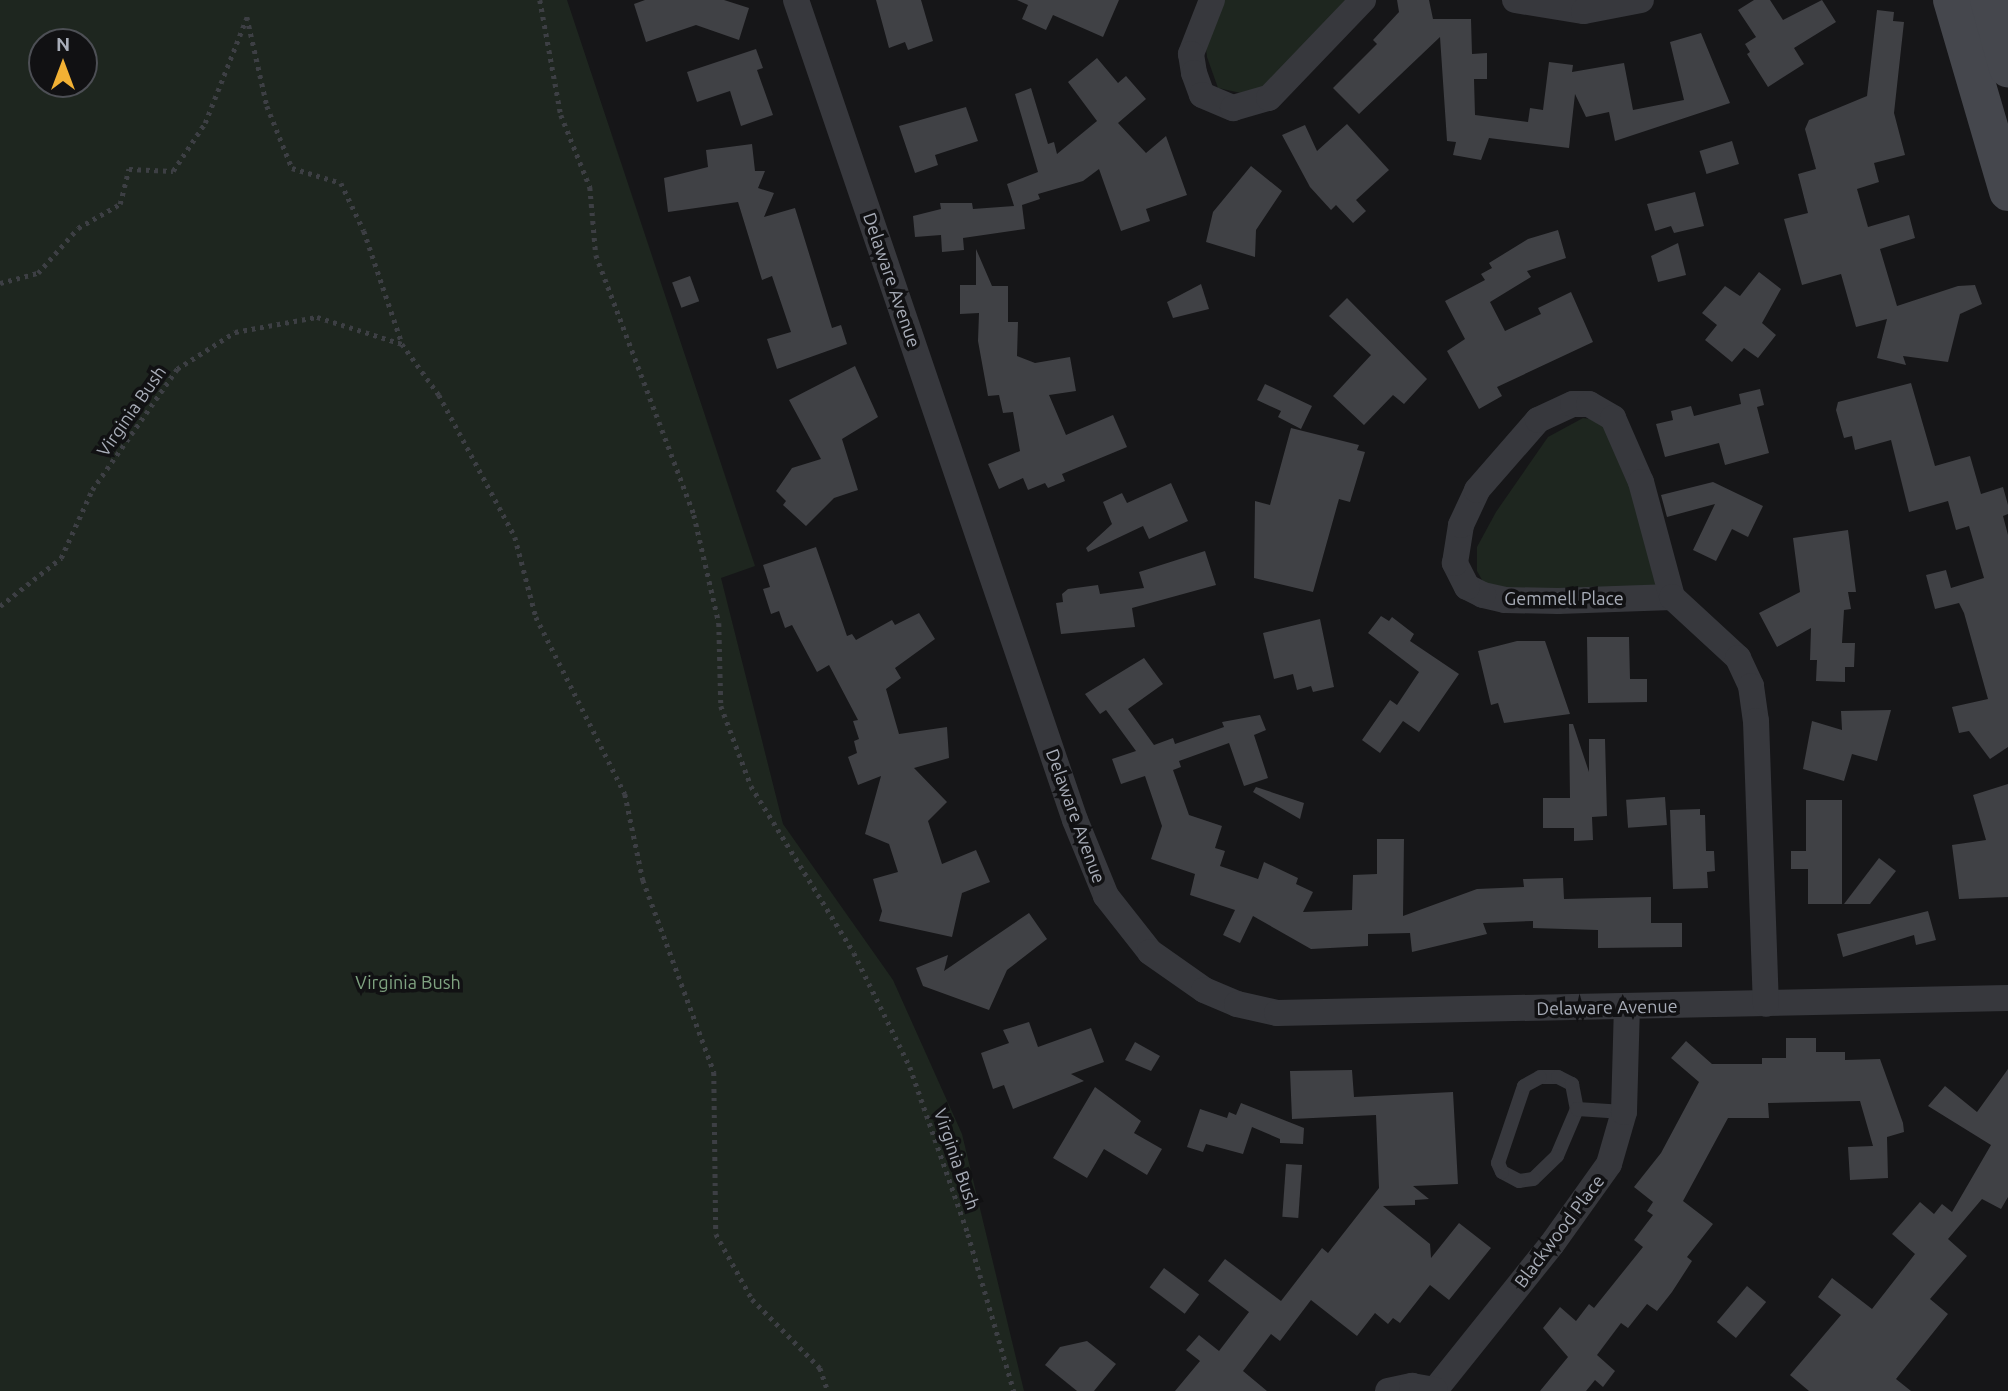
<!DOCTYPE html>
<html>
<head>
<meta charset="utf-8">
<style>
	body { margin:0 }
	#map { position:relative; width:2008px; height:1391px; overflow:hidden; background:#161618; font-family:Ubuntu,sans-serif }
	div>[style] { position:absolute }
	[style*='--x'] { left:calc(var(--x)*1px); top:calc(var(--y)*1px); width:calc(var(--w)*1px); rotate:calc(var(--a)*1deg) }
	.green>* { inset:0; background:#1e261f }
	.building>* { inset:0; background:#404145; transform-origin:0 0 }
	.path>* { height:4.5px; margin-top:-2.25px; transform-origin:0; background:repeating-linear-gradient(90deg,#3d3f44 0 3.5px,transparent 0 8.5px) }
	.lane>* { height:14px; margin:-7px; padding:0 7px; transform-origin:7px; border-radius:7px; background:#37383d }
	.street>* { height:26px; margin:-13px; padding:0 13px; transform-origin:13px; border-radius:13px; background:#37383d }
	.secondary>* { height:38px; margin:-19px; padding:0 19px; transform-origin:19px; border-radius:19px; background:#45474d }
	span { translate:-50% -50%; white-space:nowrap; text-align:center; line-height:1.15; -webkit-text-stroke:7px #111113; paint-order:stroke }
	.street-label { font-size:18px; color:#a8adb8 }
	.park-label { font-size:18px; color:#7fa381 }
	.north { position:absolute; left:28px; top:28px; width:70px; height:70px; box-sizing:border-box; background:#111113; border:2px solid #4d4f55; border-radius:50%; rotate:0deg; font-size:19px; font-weight:700; line-height:28px; text-align:center; color:#a8adb8 }
	.north::after { content:''; display:block; margin:auto; width:24px; height:32px; background:#f2b134; clip-path:polygon(50% 0,100% 100%,50% 72%,0 100%) }
</style>
</head>
<body>
<div id="map">
	<div class="green">
		<div style="clip-path:polygon(evenodd,0 0,567px 0,755px 566px,721px 578px,783px 824px,893px 980px,962px 1134px,1024px 1391px,0 1391px,0 0,42px 42px,84px 42px,84px 84px,42px 84px,42px 42px)"></div>
		<div style="clip-path:polygon(1223px 0,1355px 0,1271px 85px,1241px 93px,1218px 88px,1207px 57px,1205px 39px)"></div>
		<div style="clip-path:polygon(1583px 418px,1617px 423px,1667px 568px,1652px 599px,1486px 587px,1477px 571px,1477px 547px,1496px 512px,1548px 437px)"></div>
	</div>
	<div class="building">
		<div style="clip-path:polygon(645px 0,724px 0,749px 8px,739px 40px,696px 25px,646px 42px,634px 4px)"></div>
		<div style="clip-path:polygon(876px 0,921px 0,933px 41px,908px 50px,905px 42px,889px 48px)"></div>
		<div style="clip-path:polygon(1017px 0,1119px 0,1103px 37px,1053px 15px,1046px 30px,1022px 19px,1028px 5px)"></div>
		<div style="clip-path:polygon(1397px 0,1429px 0,1433px 19px,1471px 19px,1472px 54px,1487px 53px,1487px 79px,1474px 79px,1475px 115px,1528px 122px,1530px 108px,1543px 110px,1549px 62px,1573px 65px,1572px 72px,1624px 63px,1633px 110px,1684px 100px,1670px 42px,1701px 33px,1730px 103px,1615px 141px,1609px 112px,1586px 117px,1575px 94px,1569px 148px,1489px 138px,1481px 160px,1453px 155px,1456px 142px,1447px 141px,1440px 37px,1359px 114px,1333px 88px,1377px 44px,1373px 40px,1399px 12px)"></div>
		<div style="clip-path:polygon(1754px 0,1770px 0,1783px 20px,1822px 0,1836px 22px,1794px 48px,1804px 64px,1768px 87px,1747px 54px,1750px 52px,1745px 44px,1756px 37px,1738px 10px)"></div>
		<div style="clip-path:polygon(1877px 10px,1894px 12px,1893px 21px,1904px 22px,1894px 113px,1905px 155px,1874px 163px,1879px 182px,1857px 189px,1868px 227px,1909px 215px,1915px 238px,1880px 249px,1897px 306px,1958px 286px,1975px 285px,1982px 304px,1960px 314px,1948px 362px,1903px 356px,1906px 365px,1877px 358px,1887px 319px,1856px 327px,1841px 274px,1802px 285px,1784px 219px,1808px 213px,1798px 174px,1816px 169px,1805px 129px,1809px 120px,1867px 96px)"></div>
		<div style="clip-path:polygon(756px 49px,763px 68px,757px 70px,773px 115px,741px 126px,730px 91px,697px 102px,687px 72px)"></div>
		<div style="clip-path:polygon(1097px 58px,1118px 83px,1126px 76px,1146px 99px,1118px 123px,1146px 153px,1166px 136px,1187px 195px,1146px 209px,1150px 221px,1121px 231px,1099px 169px,1083px 181px,1038px 194px,1040px 199px,1022px 205px,1025px 229px,963px 238px,964px 250px,942px 252px,941px 235px,915px 237px,913px 216px,941px 209px,940px 203px,972px 203px,973px 209px,1014px 206px,1007px 184px,1038px 172px,1015px 94px,1031px 88px,1048px 144px,1054px 142px,1057px 154px,1097px 121px,1068px 82px)"></div>
		<div style="clip-path:polygon(966px 107px,978px 141px,935px 155px,938px 165px,915px 173px,899px 126px)"></div>
		<div style="clip-path:polygon(1347px 124px,1389px 170px,1356px 200px,1366px 211px,1353px 223px,1336px 205px,1331px 210px,1310px 187px,1282px 135px,1305px 125px,1317px 151px)"></div>
		<div style="left:1732px;top:141px;width:24px;height:34px;rotate:73deg"></div>
		<div style="clip-path:polygon(752px 144px,755px 171px,765px 171px,758px 188px,774px 193px,764px 217px,795px 208px,832px 328px,841px 325px,847px 344px,777px 369px,767px 339px,791px 332px,772px 276px,762px 280px,738px 202px,668px 212px,664px 178px,708px 167px,706px 150px)"></div>
		<div style="clip-path:polygon(1251px 166px,1282px 191px,1256px 230px,1255px 257px,1206px 242px,1213px 212px)"></div>
		<div style="clip-path:polygon(1695px 192px,1704px 226px,1674px 233px,1671px 226px,1655px 231px,1647px 204px)"></div>
		<div style="clip-path:polygon(1558px 230px,1566px 258px,1527px 271px,1531px 277px,1490px 302px,1505px 331px,1541px 314px,1538px 308px,1571px 292px,1593px 342px,1497px 387px,1502px 396px,1479px 409px,1447px 351px,1465px 339px,1445px 301px,1485px 280px,1481px 274px,1492px 268px,1489px 263px,1528px 239px)"></div>
		<div style="clip-path:polygon(1678px 243px,1686px 275px,1658px 282px,1651px 256px)"></div>
		<div style="clip-path:polygon(976px 249px,992px 286px,1008px 286px,1008px 322px,1018px 322px,1017px 356px,1035px 363px,1070px 357px,1076px 391px,1049px 395px,1066px 435px,1113px 415px,1127px 447px,1062px 474px,1065px 481px,1048px 488px,1045px 483px,1028px 490px,1023px 478px,999px 489px,988px 464px,1020px 451px,1013px 412px,1003px 413px,999px 395px,988px 396px,978px 341px,979px 313px,960px 314px,960px 285px,976px 285px)"></div>
		<div style="clip-path:polygon(1759px 272px,1781px 289px,1762px 323px,1776px 335px,1758px 358px,1744px 348px,1732px 362px,1705px 340px,1717px 325px,1702px 313px,1725px 286px,1740px 296px)"></div>
		<div style="left:690px;top:276px;width:27px;height:19px;rotate:70deg"></div>
		<div style="clip-path:polygon(1201px 284px,1209px 309px,1173px 318px,1167px 302px)"></div>
		<div style="clip-path:polygon(1347px 298px,1427px 379px,1404px 404px,1393px 395px,1364px 425px,1333px 396px,1371px 355px,1329px 316px)"></div>
		<div style="clip-path:polygon(855px 366px,878px 417px,842px 439px,858px 490px,834px 498px,806px 526px,783px 505px,786px 501px,776px 491px,792px 468px,821px 459px,789px 400px)"></div>
		<div style="clip-path:polygon(1911px 383px,1935px 466px,1970px 456px,1981px 494px,2003px 487px,2008px 505px,2008px 514px,2003px 516px,2008px 535px,2008px 747px,1990px 759px,1969px 731px,1959px 733px,1952px 707px,1988px 699px,1964px 613px,1959px 603px,1935px 609px,1926px 575px,1946px 570px,1951px 588px,1984px 578px,1969px 526px,1956px 530px,1948px 501px,1909px 512px,1891px 440px,1855px 450px,1852px 436px,1844px 438px,1836px 410px,1838px 402px)"></div>
		<div style="clip-path:polygon(1265px 384px,1312px 406px,1301px 429px,1278px 417px,1281px 411px,1257px 400px)"></div>
		<div style="clip-path:polygon(1760px 389px,1764px 405px,1757px 407px,1769px 453px,1725px 465px,1719px 443px,1665px 457px,1656px 424px,1673px 420px,1671px 411px,1691px 406px,1694px 416px,1741px 404px,1739px 394px)"></div>
		<div style="clip-path:polygon(1291px 428px,1359px 445px,1357px 450px,1365px 452px,1350px 502px,1339px 499px,1313px 592px,1254px 578px,1255px 501px,1270px 505px)"></div>
		<div style="clip-path:polygon(1713px 482px,1763px 506px,1748px 537px,1732px 529px,1716px 561px,1693px 550px,1715px 504px,1667px 517px,1661px 495px)"></div>
		<div style="clip-path:polygon(1171px 483px,1188px 521px,1149px 539px,1143px 526px,1088px 552px,1086px 548px,1112px 524px,1103px 502px,1122px 493px,1127px 503px)"></div>
		<div style="clip-path:polygon(1848px 530px,1856px 592px,1848px 592px,1851px 609px,1844px 610px,1842px 643px,1855px 643px,1854px 667px,1845px 667px,1845px 682px,1816px 681px,1817px 660px,1810px 660px,1811px 628px,1777px 647px,1759px 613px,1800px 592px,1793px 538px)"></div>
		<div style="clip-path:polygon(816px 547px,847px 636px,852px 634px,856px 640px,892px 620px,895px 625px,919px 613px,935px 639px,895px 668px,901px 678px,886px 689px,899px 734px,947px 727px,949px 758px,914px 768px,947px 802px,928px 821px,942px 864px,976px 850px,990px 882px,962px 893px,952px 937px,879px 921px,882px 911px,873px 879px,898px 872px,889px 844px,865px 834px,881px 776px,858px 785px,848px 757px,857px 753px,854px 741px,859px 739px,853px 721px,858px 720px,829px 665px,817px 672px,792px 625px,785px 628px,779px 611px,771px 614px,763px 589px,770px 587px,763px 565px)"></div>
		<div style="clip-path:polygon(1205px 551px,1216px 585px,1132px 608px,1135px 627px,1061px 634px,1056px 603px,1063px 602px,1062px 594px,1068px 589px,1098px 585px,1100px 594px,1144px 588px,1139px 572px)"></div>
		<div style="clip-path:polygon(1381px 616px,1389px 621px,1392px 617px,1414px 634px,1410px 641px,1459px 674px,1419px 732px,1403px 721px,1380px 753px,1362px 740px,1390px 700px,1397px 705px,1419px 672px,1368px 633px)"></div>
		<div style="clip-path:polygon(1320px 619px,1334px 687px,1313px 692px,1311px 686px,1297px 690px,1293px 674px,1274px 679px,1263px 633px)"></div>
		<div style="clip-path:polygon(1587px 637px,1629px 637px,1630px 679px,1647px 679px,1647px 702px,1588px 703px)"></div>
		<div style="clip-path:polygon(1517px 641px,1545px 641px,1570px 714px,1504px 723px,1498px 703px,1491px 705px,1478px 651px)"></div>
		<div style="clip-path:polygon(1144px 658px,1163px 684px,1128px 709px,1154px 745px,1173px 738px,1175px 744px,1224px 727px,1222px 722px,1260px 715px,1266px 730px,1254px 735px,1268px 778px,1244px 786px,1229px 743px,1179px 761px,1181px 767px,1173px 770px,1189px 815px,1222px 826px,1215px 848px,1225px 851px,1220px 866px,1258px 879px,1264px 862px,1298px 878px,1296px 884px,1313px 892px,1303px 912px,1352px 910px,1353px 875px,1377px 874px,1377px 839px,1404px 839px,1403px 916px,1477px 889px,1524px 887px,1523px 879px,1563px 878px,1564px 899px,1651px 897px,1651px 923px,1682px 923px,1682px 947px,1598px 948px,1598px 930px,1533px 928px,1533px 921px,1483px 923px,1487px 934px,1412px 952px,1410px 933px,1368px 934px,1368px 946px,1311px 949px,1253px 916px,1240px 943px,1223px 935px,1235px 910px,1190px 895px,1195px 874px,1151px 859px,1162px 826px,1145px 776px,1121px 784px,1112px 759px,1136px 751px,1106px 710px,1100px 714px,1085px 694px)"></div>
		<div style="clip-path:polygon(1891px 710px,1877px 761px,1852px 754px,1844px 781px,1803px 769px,1812px 721px,1842px 730px,1841px 711px)"></div>
		<div style="clip-path:polygon(1569px 724px,1573px 724px,1589px 772px,1589px 739px,1605px 739px,1607px 816px,1592px 817px,1593px 840px,1574px 841px,1574px 828px,1543px 828px,1543px 798px,1570px 798px)"></div>
		<div style="clip-path:polygon(2008px 784px,2008px 897px,1959px 899px,1952px 845px,1986px 840px,1973px 795px)"></div>
		<div style="clip-path:polygon(1256px 787px,1304px 803px,1300px 819px,1253px 792px)"></div>
		<div style="left:1665px;top:797px;width:28px;height:39px;rotate:86deg"></div>
		<div style="clip-path:polygon(1806px 800px,1842px 800px,1842px 904px,1808px 904px,1808px 869px,1791px 869px,1791px 851px,1806px 851px)"></div>
		<div style="clip-path:polygon(1700px 809px,1700px 815px,1705px 815px,1706px 851px,1714px 851px,1715px 871px,1707px 872px,1708px 888px,1673px 889px,1670px 810px)"></div>
		<div style="clip-path:polygon(1879px 858px,1896px 871px,1870px 904px,1844px 904px)"></div>
		<div style="clip-path:polygon(1928px 911px,1936px 940px,1916px 945px,1914px 935px,1843px 957px,1837px 934px)"></div>
		<div style="clip-path:polygon(1029px 913px,1047px 939px,1007px 970px,989px 1010px,923px 986px,916px 968px,948px 955px,944px 971px)"></div>
		<div style="clip-path:polygon(1029px 1022px,1038px 1047px,1091px 1028px,1104px 1062px,1071px 1074px,1084px 1081px,1013px 1109px,1004px 1085px,993px 1089px,981px 1053px,1009px 1043px,1003px 1030px)"></div>
		<div style="clip-path:polygon(1786px 1038px,1816px 1038px,1816px 1052px,1845px 1052px,1845px 1060px,1880px 1059px,1903px 1123px,1904px 1132px,1887px 1137px,1888px 1178px,1850px 1180px,1848px 1147px,1873px 1146px,1860px 1101px,1768px 1103px,1769px 1118px,1728px 1118px,1683px 1201px,1713px 1224px,1687px 1257px,1692px 1261px,1672px 1292px,1657px 1311px,1647px 1304px,1628px 1328px,1621px 1323px,1597px 1355px,1615px 1371px,1603px 1387px,1595px 1380px,1586px 1391px,1540px 1391px,1568px 1357px,1543px 1328px,1560px 1307px,1576px 1321px,1589px 1304px,1594px 1308px,1643px 1247px,1634px 1240px,1653px 1215px,1647px 1211px,1653px 1202px,1634px 1187px,1661px 1153px,1699px 1082px,1671px 1058px,1686px 1041px,1712px 1064px,1762px 1064px,1762px 1058px,1786px 1058px)"></div>
		<div style="clip-path:polygon(1135px 1042px,1160px 1056px,1151px 1071px,1125px 1060px)"></div>
		<div style="clip-path:polygon(2008px 1069px,2008px 1197px,2001px 1209px,1982px 1199px,1948px 1239px,1967px 1256px,1930px 1299px,1948px 1314px,1896px 1379px,1911px 1391px,1809px 1391px,1790px 1375px,1841px 1315px,1818px 1297px,1832px 1278px,1872px 1309px,1915px 1254px,1892px 1234px,1920px 1202px,1934px 1214px,1942px 1204px,1952px 1212px,1991px 1145px,1928px 1106px,1945px 1086px,1977px 1112px)"></div>
		<div style="clip-path:polygon(1352px 1070px,1354px 1097px,1453px 1092px,1458px 1184px,1413px 1186px,1429px 1199px,1415px 1200px,1415px 1205px,1383px 1206px,1430px 1244px,1431px 1258px,1459px 1223px,1491px 1248px,1449px 1300px,1430px 1285px,1400px 1323px,1393px 1318px,1388px 1324px,1375px 1313px,1357px 1336px,1311px 1300px,1280px 1341px,1271px 1334px,1243px 1371px,1267px 1391px,1175px 1391px,1200px 1361px,1186px 1350px,1199px 1335px,1219px 1351px,1249px 1312px,1208px 1281px,1225px 1259px,1281px 1301px,1322px 1248px,1328px 1253px,1379px 1188px,1376px 1115px,1292px 1119px,1290px 1071px)"></div>
		<div style="clip-path:polygon(1095px 1087px,1141px 1121px,1134px 1133px,1162px 1149px,1147px 1175px,1104px 1149px,1087px 1178px,1053px 1158px)"></div>
		<div style="clip-path:polygon(1241px 1103px,1304px 1128px,1303px 1144px,1280px 1143px,1280px 1139px,1252px 1127px,1243px 1154px,1206px 1144px,1203px 1152px,1187px 1147px,1200px 1109px,1227px 1118px,1229px 1112px,1236px 1115px)"></div>
		<div style="left:1286px;top:1164px;width:16px;height:53px;rotate:4deg"></div>
		<div style="left:1164px;top:1268px;width:44px;height:24px;rotate:37deg"></div>
		<div style="left:1747px;top:1286px;width:25px;height:47px;rotate:40deg"></div>
		<div style="clip-path:polygon(1087px 1341px,1116px 1364px,1094px 1391px,1077px 1391px,1045px 1365px,1060px 1347px)"></div>
	</div>
	<div class="path">
		<div style="--x:540;--y:0;--w:117;--a:79.7"></div>
		<div style="--x:561;--y:115;--w:78;--a:68.1"></div>
		<div style="--x:590;--y:187;--w:68;--a:85"></div>
		<div style="--x:596;--y:255;--w:278;--a:69.3"></div>
		<div style="--x:694;--y:515;--w:111;--a:77"></div>
		<div style="--x:719;--y:623;--w:83;--a:88.6"></div>
		<div style="--x:721;--y:706;--w:85;--a:69.4"></div>
		<div style="--x:751;--y:786;--w:196;--a:58.3"></div>
		<div style="--x:854;--y:953;--w:127;--a:63.8"></div>
		<div style="--x:910;--y:1067;--w:177;--a:70.8"></div>
		<div style="--x:968;--y:1234;--w:164;--a:73.7"></div>
		<div style="--x:0;--y:283;--w:39;--a:-15"></div>
		<div style="--x:38;--y:273;--w:60;--a:-48.4"></div>
		<div style="--x:78;--y:228;--w:48;--a:-29.7"></div>
		<div style="--x:120;--y:204;--w:36;--a:-76"></div>
		<div style="--x:129;--y:169;--w:44;--a:2.6"></div>
		<div style="--x:173;--y:171;--w:58;--a:-56.3"></div>
		<div style="--x:205;--y:123;--w:114;--a:-68.4"></div>
		<div style="--x:247;--y:17;--w:91;--a:77.3"></div>
		<div style="--x:267;--y:106;--w:67;--a:68"></div>
		<div style="--x:292;--y:168;--w:51;--a:17"></div>
		<div style="--x:341;--y:183;--w:53;--a:64.4"></div>
		<div style="--x:364;--y:231;--w:118;--a:71.3"></div>
		<div style="--x:0;--y:606;--w:78;--a:-38.2"></div>
		<div style="--x:61;--y:558;--w:75;--a:-65.5"></div>
		<div style="--x:92;--y:490;--w:148;--a:-54.9"></div>
		<div style="--x:177;--y:369;--w:69;--a:-32.5"></div>
		<div style="--x:235;--y:332;--w:83;--a:-10.4"></div>
		<div style="--x:317;--y:317;--w:89;--a:17.6"></div>
		<div style="--x:402;--y:344;--w:63;--a:54"></div>
		<div style="--x:439;--y:395;--w:161;--a:61.8"></div>
		<div style="--x:515;--y:537;--w:83;--a:75.3"></div>
		<div style="--x:536;--y:617;--w:198;--a:63.3"></div>
		<div style="--x:625;--y:794;--w:88;--a:78.2"></div>
		<div style="--x:643;--y:880;--w:205;--a:69.7"></div>
		<div style="--x:714;--y:1072;--w:162;--a:89.3"></div>
		<div style="--x:716;--y:1234;--w:74;--a:61"></div>
		<div style="--x:752;--y:1299;--w:97;--a:45.4"></div>
		<div style="--x:820;--y:1368;--w:24;--a:71"></div>
	</div>
	<div class="lane">
		<div style="--x:1540;--y:1077;--w:18;--a:0"></div>
		<div style="--x:1558;--y:1077;--w:16;--a:27"></div>
		<div style="--x:1572;--y:1084;--w:25;--a:79"></div>
		<div style="--x:1577;--y:1109;--w:51;--a:113.1"></div>
		<div style="--x:1557;--y:1156;--w:33;--a:136"></div>
		<div style="--x:1533;--y:1179;--w:14;--a:172"></div>
		<div style="--x:1519;--y:1181;--w:19;--a:-152"></div>
		<div style="--x:1502;--y:1172;--w:10;--a:-114"></div>
		<div style="--x:1498;--y:1163;--w:81;--a:-71.3"></div>
		<div style="--x:1524;--y:1086;--w:18;--a:-29"></div>
		<div style="--x:1577;--y:1109;--w:47;--a:3.7"></div>
	</div>
	<div class="street">
		<div style="--x:796;--y:0;--w:866;--a:71.21"></div>
		<div style="--x:1075;--y:820;--w:82;--a:67.8"></div>
		<div style="--x:1106;--y:896;--w:71;--a:51.8"></div>
		<div style="--x:1150;--y:952;--w:66;--a:35.1"></div>
		<div style="--x:1204;--y:990;--w:36;--a:23"></div>
		<div style="--x:1237;--y:1004;--w:41;--a:12.7"></div>
		<div style="--x:1277;--y:1013;--w:731;--a:-1.18"></div>
		<div style="--x:1212;--y:0;--w:58;--a:111.3"></div>
		<div style="--x:1191;--y:54;--w:19;--a:81"></div>
		<div style="--x:1194;--y:73;--w:23;--a:70"></div>
		<div style="--x:1202;--y:95;--w:34;--a:23"></div>
		<div style="--x:1233;--y:108;--w:37;--a:-16"></div>
		<div style="--x:1269;--y:98;--w:136;--a:-46.2"></div>
		<div style="--x:1515;--y:0;--w:70;--a:9.1"></div>
		<div style="--x:1584;--y:11;--w:58;--a:-10.9"></div>
		<div style="--x:1672;--y:597;--w:114;--a:178"></div>
		<div style="--x:1558;--y:601;--w:53;--a:-178.9"></div>
		<div style="--x:1505;--y:600;--w:23;--a:-167"></div>
		<div style="--x:1483;--y:595;--w:18;--a:-153"></div>
		<div style="--x:1467;--y:587;--w:27;--a:-117"></div>
		<div style="--x:1455;--y:563;--w:38;--a:-81"></div>
		<div style="--x:1461;--y:525;--w:38;--a:-65"></div>
		<div style="--x:1477;--y:490;--w:93;--a:-48.9"></div>
		<div style="--x:1538;--y:420;--w:38;--a:-25"></div>
		<div style="--x:1573;--y:404;--w:16;--a:0"></div>
		<div style="--x:1589;--y:404;--w:28;--a:30"></div>
		<div style="--x:1613;--y:418;--w:70;--a:66.4"></div>
		<div style="--x:1641;--y:482;--w:119;--a:74.9"></div>
		<div style="--x:1672;--y:597;--w:90;--a:42.7"></div>
		<div style="--x:1738;--y:658;--w:31;--a:65"></div>
		<div style="--x:1751;--y:686;--w:35;--a:82"></div>
		<div style="--x:1756;--y:721;--w:283;--a:88"></div>
		<div style="--x:1435;--y:1390;--w:187;--a:-51.3"></div>
		<div style="--x:1552;--y:1244;--w:98;--a:-54.5"></div>
		<div style="--x:1609;--y:1164;--w:54;--a:-73.9"></div>
		<div style="--x:1624;--y:1112;--w:105;--a:-88.4"></div>
		<div style="--x:1388;--y:1391;--w:25;--a:-12"></div>
		<div style="--x:1412;--y:1386;--w:23;--a:10"></div>
	</div>
	<div class="secondary">
		<div style="--x:1952;--y:0;--w:200;--a:73.7"></div>
		<div style="--x:1989;--y:0;--w:71;--a:74.4"></div>
	</div>
	<div class="street-label">
		<span style="left:892px;top:280px;rotate:71deg">Delaware Avenue</span>
		<span style="left:131px;top:411px;rotate:-55deg">Virginia Bush</span>
		<span style="left:1564px;top:598px">Gemmell Place</span>
		<span style="left:1076px;top:816px;rotate:70deg">Delaware Avenue</span>
		<span style="left:1607px;top:1007px;rotate:-1deg">Delaware Avenue</span>
		<span style="left:957px;top:1159px;rotate:71deg">Virginia Bush</span>
		<span style="left:1559px;top:1231px;rotate:-53deg">Blackwood Place</span>
	</div>
	<div class="park-label">
		<span style="left:408px;top:982px">Virginia Bush</span>
	</div>
	<div class="north">N</div>
</div>
</body>
</html>
